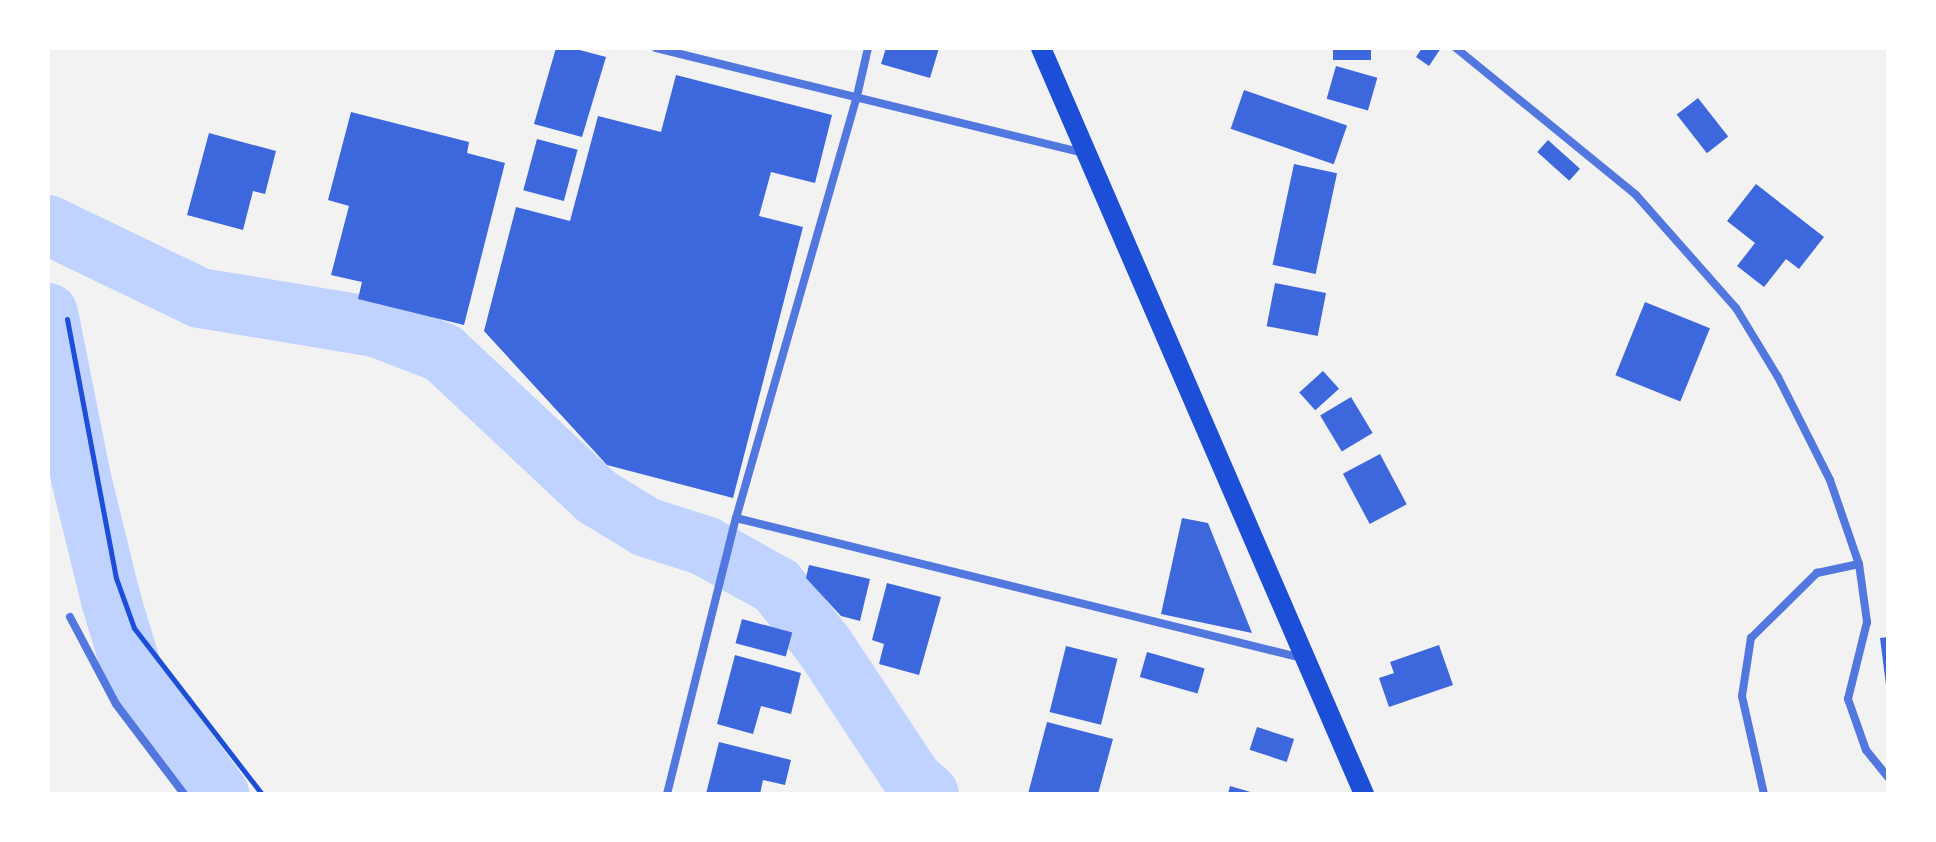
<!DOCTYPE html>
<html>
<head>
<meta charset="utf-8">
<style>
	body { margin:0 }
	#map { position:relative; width:1936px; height:842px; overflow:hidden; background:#f2f2f2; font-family:Manrope,sans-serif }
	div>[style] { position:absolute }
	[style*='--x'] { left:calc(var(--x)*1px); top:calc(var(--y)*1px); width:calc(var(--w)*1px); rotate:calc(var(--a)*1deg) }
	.river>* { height:60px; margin:-30px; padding:0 30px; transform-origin:30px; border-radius:30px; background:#bfd3fe }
	.building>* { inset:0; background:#3d67dc; transform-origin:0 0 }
	.path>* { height:5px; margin:-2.5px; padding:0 2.5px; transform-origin:2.5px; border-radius:2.5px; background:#1d4ed8 }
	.minor>* { height:8px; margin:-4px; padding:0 4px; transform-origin:4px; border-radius:4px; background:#5277de }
	.primary>* { height:20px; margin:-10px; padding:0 10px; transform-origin:10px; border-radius:10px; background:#1d4ed8 }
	span { translate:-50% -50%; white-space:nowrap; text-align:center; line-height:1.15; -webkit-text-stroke:6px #fff; paint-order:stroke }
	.frame { position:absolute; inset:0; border:50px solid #fff; pointer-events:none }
</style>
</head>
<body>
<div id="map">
	<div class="river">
		<div style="--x:48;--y:225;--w:169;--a:25.7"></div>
		<div style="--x:200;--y:298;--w:178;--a:9.4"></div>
		<div style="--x:376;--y:327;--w:72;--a:21.2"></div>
		<div style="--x:443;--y:353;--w:211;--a:43.1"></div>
		<div style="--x:597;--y:497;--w:57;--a:31.5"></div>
		<div style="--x:646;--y:527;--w:62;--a:17.9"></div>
		<div style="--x:705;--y:546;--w:82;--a:29.1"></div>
		<div style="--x:777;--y:586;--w:78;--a:51.8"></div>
		<div style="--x:825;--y:647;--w:159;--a:56.5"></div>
		<div style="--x:913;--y:780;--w:21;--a:41"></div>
		<div style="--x:48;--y:313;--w:168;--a:78.7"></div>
		<div style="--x:81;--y:478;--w:126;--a:76.2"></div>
		<div style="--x:111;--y:600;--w:84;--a:73.3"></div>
		<div style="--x:135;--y:680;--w:142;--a:53.6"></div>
	</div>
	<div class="building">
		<div style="clip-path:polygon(556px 48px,572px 48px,606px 57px,582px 137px,534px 124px)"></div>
		<div style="clip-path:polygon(886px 48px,939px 48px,930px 78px,881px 64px)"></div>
		<div style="left:1333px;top:48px;width:38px;height:12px"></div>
		<div style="clip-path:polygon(1422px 48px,1441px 48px,1429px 66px,1416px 57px)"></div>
		<div style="left:1336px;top:66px;width:43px;height:34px;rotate:16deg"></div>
		<div style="clip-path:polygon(676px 75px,832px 115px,815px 183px,771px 172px,759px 216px,803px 227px,733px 498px,607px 465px,484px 331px,516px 207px,570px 221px,598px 116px,661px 132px)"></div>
		<div style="left:1244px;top:90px;width:109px;height:41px;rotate:19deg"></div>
		<div style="left:1698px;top:98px;width:49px;height:27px;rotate:52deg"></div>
		<div style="clip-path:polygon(351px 112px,469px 142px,467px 153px,505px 163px,464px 325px,358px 299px,362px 282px,331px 275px,349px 206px,328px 200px)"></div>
		<div style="clip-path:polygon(209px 133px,276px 151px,265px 194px,253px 191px,243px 230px,187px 215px)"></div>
		<div style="left:537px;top:139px;width:42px;height:53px;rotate:15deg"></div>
		<div style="left:1548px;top:140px;width:43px;height:16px;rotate:42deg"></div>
		<div style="left:1294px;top:164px;width:44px;height:103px;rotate:12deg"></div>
		<div style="clip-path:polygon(1756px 184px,1824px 237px,1799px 269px,1786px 259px,1764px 287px,1737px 266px,1755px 243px,1727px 221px)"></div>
		<div style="left:1275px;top:283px;width:52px;height:44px;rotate:11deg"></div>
		<div style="left:1645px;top:302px;width:70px;height:79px;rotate:22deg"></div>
		<div style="left:1323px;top:371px;width:24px;height:32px;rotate:48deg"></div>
		<div style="left:1351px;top:397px;width:42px;height:36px;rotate:59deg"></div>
		<div style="left:1380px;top:454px;width:57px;height:42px;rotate:62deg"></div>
		<div style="clip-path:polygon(1182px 518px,1208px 523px,1252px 633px,1161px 614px)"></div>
		<div style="clip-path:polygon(809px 565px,870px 579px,860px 621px,841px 616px,806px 578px)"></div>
		<div style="clip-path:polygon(887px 583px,941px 597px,919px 675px,879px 664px,884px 644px,872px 640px)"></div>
		<div style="left:742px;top:619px;width:52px;height:25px;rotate:15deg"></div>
		<div style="clip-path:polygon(1888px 637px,1888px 684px,1886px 685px,1880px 638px)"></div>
		<div style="clip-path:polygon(1439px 645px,1453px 685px,1389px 707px,1379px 678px,1394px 673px,1390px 662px)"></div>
		<div style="left:1066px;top:646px;width:53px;height:68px;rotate:14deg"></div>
		<div style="left:1147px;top:652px;width:60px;height:26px;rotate:16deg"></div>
		<div style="clip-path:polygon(735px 655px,801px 673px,791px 714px,761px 706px,753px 734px,717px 724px)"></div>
		<div style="clip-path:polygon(1047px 722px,1113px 739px,1098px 794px,1028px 794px)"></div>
		<div style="left:1257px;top:727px;width:39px;height:24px;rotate:18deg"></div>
		<div style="clip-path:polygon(719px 742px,791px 760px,785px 785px,763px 780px,760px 794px,706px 794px)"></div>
		<div style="clip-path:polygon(1230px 786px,1254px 793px,1254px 794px,1228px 794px)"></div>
	</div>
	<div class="path">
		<div style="--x:67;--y:319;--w:264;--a:79.3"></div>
		<div style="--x:116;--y:578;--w:53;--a:70.2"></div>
		<div style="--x:134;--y:628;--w:210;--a:52.4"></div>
	</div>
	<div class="minor">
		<div style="--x:656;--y:48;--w:440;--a:13.8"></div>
		<div style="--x:1456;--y:48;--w:232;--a:39.2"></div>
		<div style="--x:1636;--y:195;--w:151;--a:48.5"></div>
		<div style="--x:1736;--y:308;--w:81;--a:58.7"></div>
		<div style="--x:1778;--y:377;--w:115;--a:63.2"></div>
		<div style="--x:1830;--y:480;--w:89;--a:71"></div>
		<div style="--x:1859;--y:564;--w:59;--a:82.1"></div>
		<div style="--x:1867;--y:622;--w:79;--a:103.9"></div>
		<div style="--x:1848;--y:699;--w:54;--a:70.6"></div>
		<div style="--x:1866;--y:750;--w:35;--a:51"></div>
		<div style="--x:736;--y:518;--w:583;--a:13.89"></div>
		<div style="--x:70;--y:617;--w:98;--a:62.1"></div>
		<div style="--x:116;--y:704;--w:113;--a:52.9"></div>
		<div style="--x:667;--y:794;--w:284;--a:-76"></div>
		<div style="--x:736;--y:518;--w:439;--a:-74"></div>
		<div style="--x:857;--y:96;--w:49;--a:-77.1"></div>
		<div style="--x:1764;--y:794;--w:100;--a:-102.7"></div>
		<div style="--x:1742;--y:696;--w:59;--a:-81.2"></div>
		<div style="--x:1751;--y:638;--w:93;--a:-44.6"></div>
		<div style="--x:1817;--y:573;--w:43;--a:-12.1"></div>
	</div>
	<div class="primary">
		<div style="--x:1041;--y:48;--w:813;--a:66.59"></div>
	</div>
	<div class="frame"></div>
</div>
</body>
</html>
